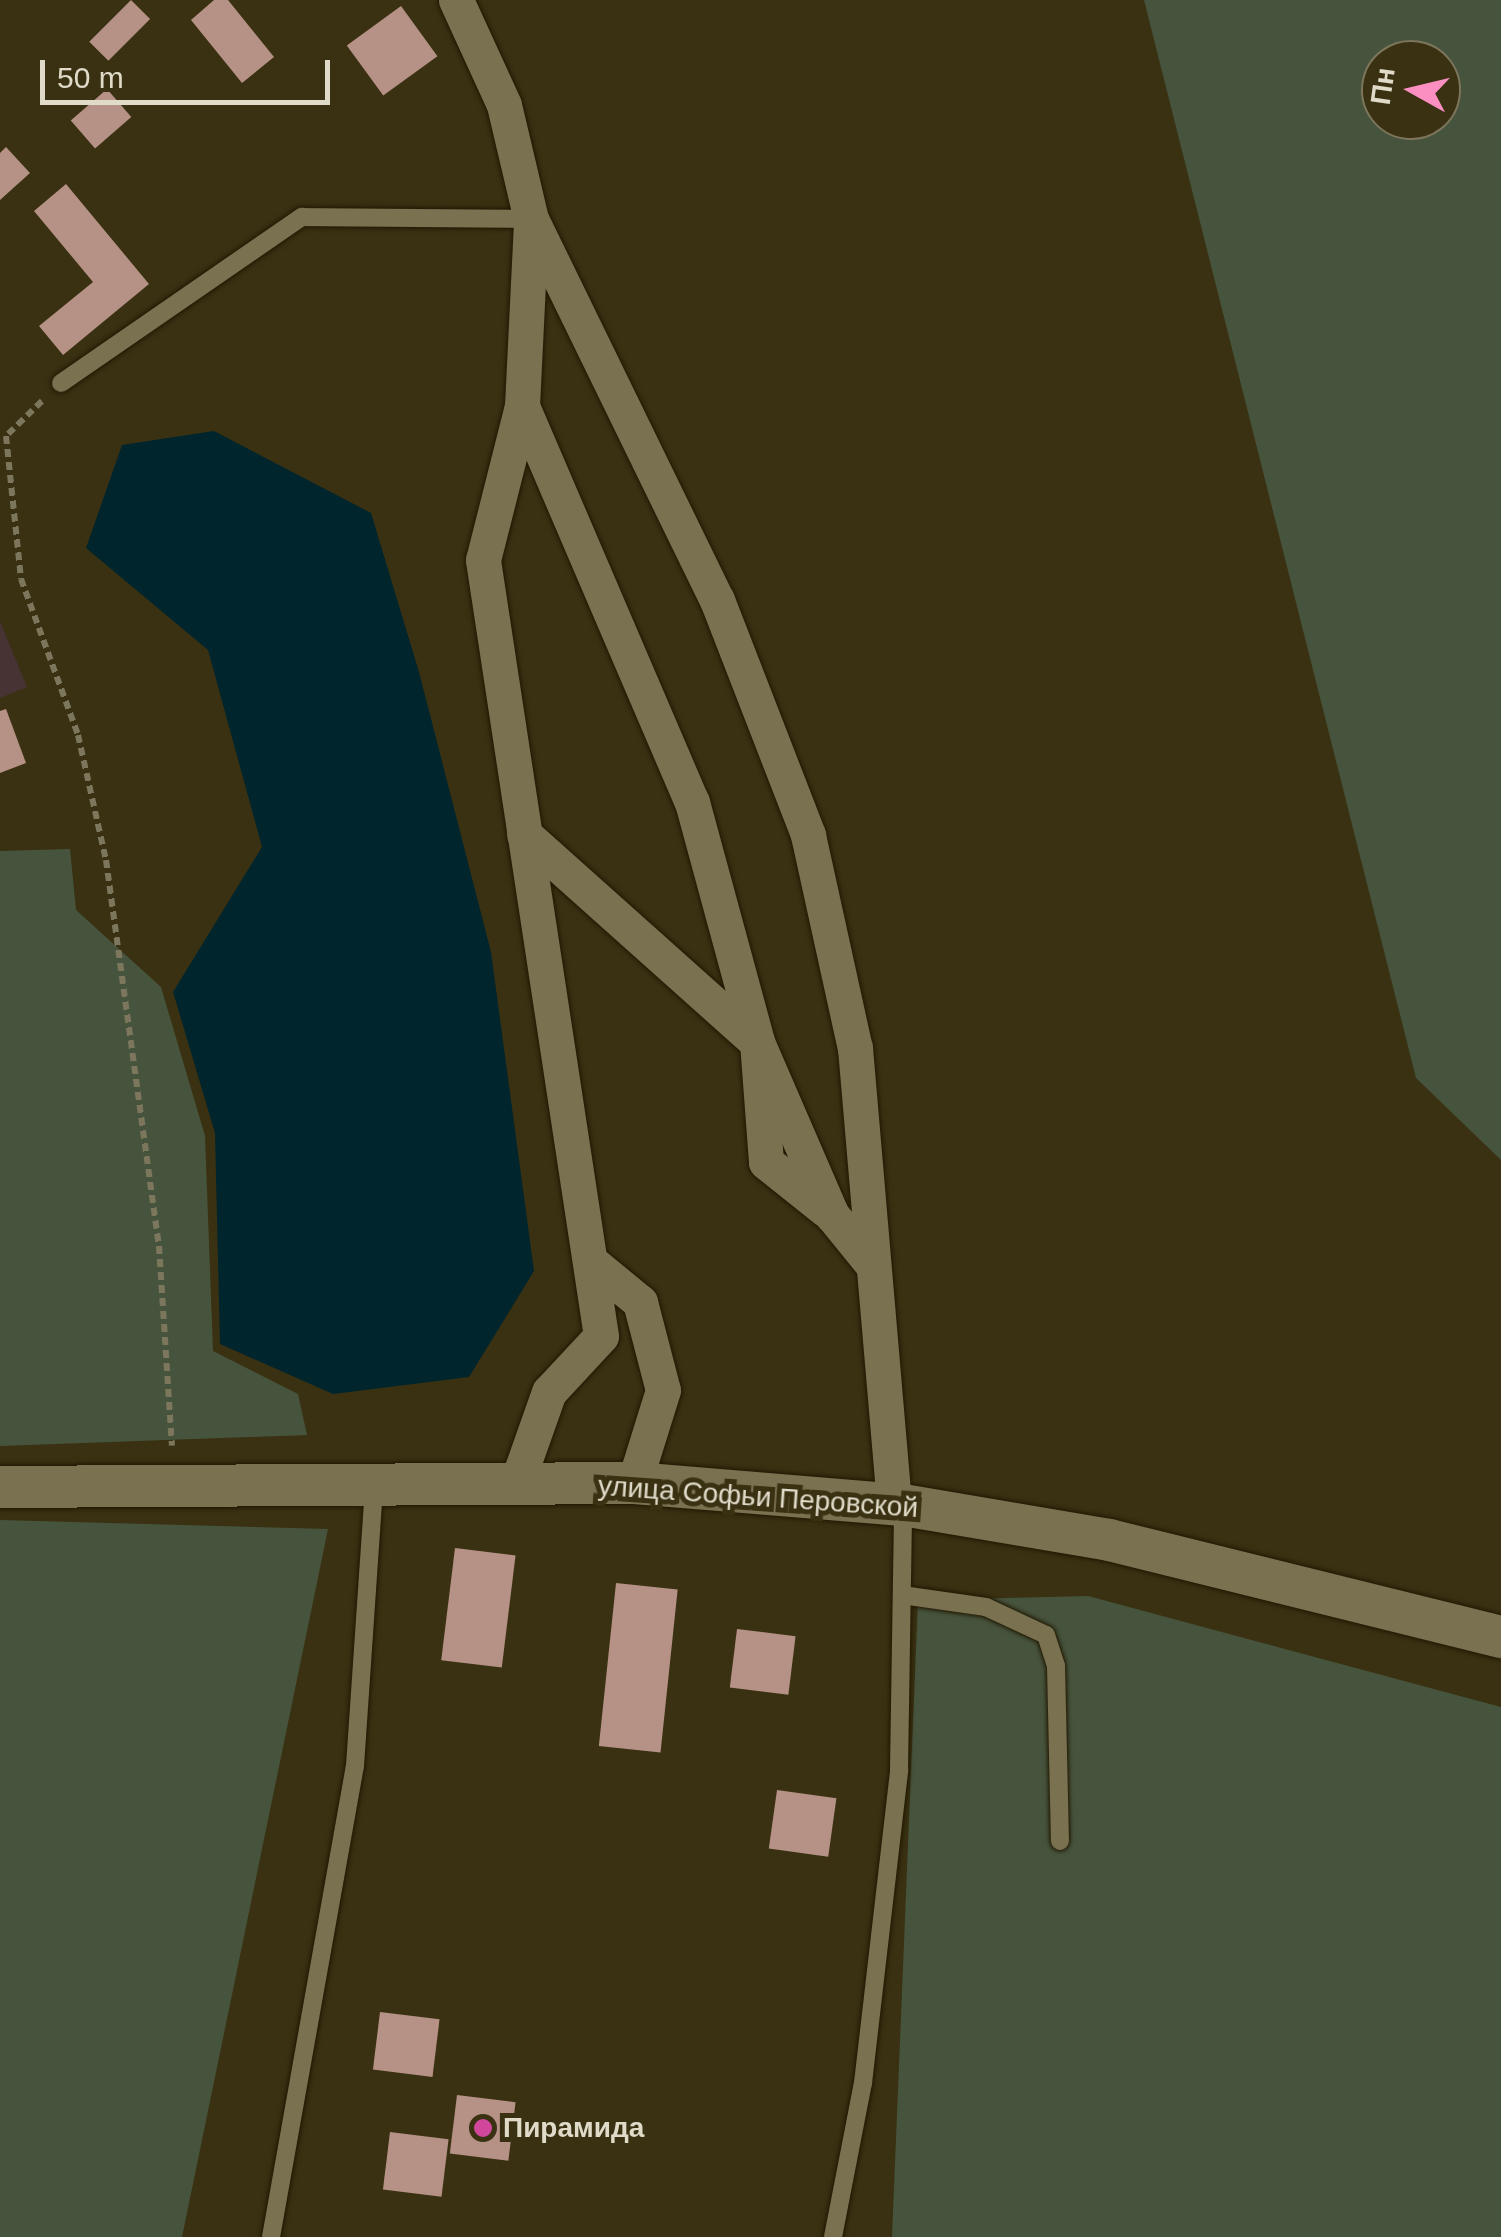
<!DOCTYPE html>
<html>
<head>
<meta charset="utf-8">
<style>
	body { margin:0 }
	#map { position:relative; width:1501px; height:2237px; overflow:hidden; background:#393112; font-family:Arial,sans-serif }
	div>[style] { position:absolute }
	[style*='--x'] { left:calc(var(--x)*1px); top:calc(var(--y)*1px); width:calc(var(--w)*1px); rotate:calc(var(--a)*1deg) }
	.industrial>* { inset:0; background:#473234 }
	.green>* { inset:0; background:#47543d }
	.water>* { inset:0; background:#00252d }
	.building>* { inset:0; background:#b69185; transform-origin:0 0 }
	.path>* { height:6px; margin-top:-3px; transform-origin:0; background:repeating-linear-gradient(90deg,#7c765c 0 8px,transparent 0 13px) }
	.roads { filter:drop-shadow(0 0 2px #201800) drop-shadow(0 0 2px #201800) }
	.service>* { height:18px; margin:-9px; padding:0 9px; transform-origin:9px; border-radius:9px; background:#7a7151 }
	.minor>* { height:35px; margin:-17.5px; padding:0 17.5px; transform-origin:17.5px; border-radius:17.5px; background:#7a7151 }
	.tertiary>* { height:42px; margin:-21px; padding:0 21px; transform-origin:21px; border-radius:21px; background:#7a7151 }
	.dots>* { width:28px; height:28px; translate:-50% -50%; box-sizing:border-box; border:5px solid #393112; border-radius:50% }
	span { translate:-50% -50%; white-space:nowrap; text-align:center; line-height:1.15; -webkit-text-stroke:10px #393112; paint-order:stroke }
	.street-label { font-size:28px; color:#e0dbc9 }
	.poi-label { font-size:28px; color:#e0dbc9; font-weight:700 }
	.left { translate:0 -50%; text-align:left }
	.north { position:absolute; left:1361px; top:40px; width:100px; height:100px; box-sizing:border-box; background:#393112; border:2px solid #7c755b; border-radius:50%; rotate:278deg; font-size:28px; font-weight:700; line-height:40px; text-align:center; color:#e0dbc9 }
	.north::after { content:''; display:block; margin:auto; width:35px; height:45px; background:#fc8fc1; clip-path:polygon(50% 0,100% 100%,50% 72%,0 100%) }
	.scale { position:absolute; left:40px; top:60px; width:290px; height:45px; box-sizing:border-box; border:5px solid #e0dbc9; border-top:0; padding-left:12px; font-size:30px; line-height:35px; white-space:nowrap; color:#e0dbc9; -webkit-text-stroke:8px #393112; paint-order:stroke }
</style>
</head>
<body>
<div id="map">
	<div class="industrial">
		<div style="clip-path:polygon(0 621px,27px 687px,0 698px)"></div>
	</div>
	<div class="green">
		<div style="clip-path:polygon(evenodd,1144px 0,1501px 0,1501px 1160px,1416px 1078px,1144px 0,1381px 60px,1441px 60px,1441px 120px,1381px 120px,1381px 60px)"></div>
		<div style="clip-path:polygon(70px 849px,76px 910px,161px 987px,205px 1136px,213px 1351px,298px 1394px,307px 1435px,0 1446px,0 851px)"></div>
		<div style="clip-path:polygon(0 1520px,328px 1529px,182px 2237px,0 2237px)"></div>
		<div style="clip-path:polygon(1088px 1596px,1501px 1707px,1501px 2237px,892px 2237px,918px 1600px)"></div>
	</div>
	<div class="water">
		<div style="clip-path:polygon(214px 431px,371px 513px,419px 672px,491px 952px,534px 1271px,469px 1377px,333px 1394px,220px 1344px,215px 1133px,173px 992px,262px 847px,208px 650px,86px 548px,122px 445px)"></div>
	</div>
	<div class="building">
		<div style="left:131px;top:0;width:27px;height:59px;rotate:45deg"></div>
		<div style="clip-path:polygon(214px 0,228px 0,274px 57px,242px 83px,191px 20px)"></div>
		<div style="left:401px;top:6px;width:62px;height:67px;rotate:54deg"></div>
		<div style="left:107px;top:89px;width:37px;height:48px;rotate:49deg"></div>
		<div style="clip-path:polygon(6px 147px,30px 173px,0 200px,0 153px)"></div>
		<div style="clip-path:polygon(66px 184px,149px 284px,63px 355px,39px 326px,93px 282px,34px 211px)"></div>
		<div style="clip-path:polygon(6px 709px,26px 763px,0 773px,0 711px)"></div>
		<div style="left:455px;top:1548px;width:61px;height:113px;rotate:7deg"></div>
		<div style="left:616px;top:1583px;width:62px;height:164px;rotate:6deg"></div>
		<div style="left:737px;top:1629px;width:59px;height:59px;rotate:7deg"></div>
		<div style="left:777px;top:1790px;width:60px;height:59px;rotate:8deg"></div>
		<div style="left:380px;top:2012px;width:60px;height:58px;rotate:7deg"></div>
		<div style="left:457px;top:2095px;width:59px;height:59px;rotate:7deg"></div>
		<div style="left:390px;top:2132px;width:59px;height:58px;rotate:7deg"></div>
	</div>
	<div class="path">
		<div style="--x:42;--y:401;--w:50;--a:135.8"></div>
		<div style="--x:6;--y:436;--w:144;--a:84"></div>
		<div style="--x:21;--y:579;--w:166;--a:69.9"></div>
		<div style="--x:78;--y:735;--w:128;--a:77.4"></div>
		<div style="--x:106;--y:860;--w:390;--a:82.2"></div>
		<div style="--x:159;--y:1246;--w:200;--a:86.3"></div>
	</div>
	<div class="roads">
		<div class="service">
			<div style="--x:61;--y:383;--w:293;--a:-34.6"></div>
			<div style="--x:302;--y:217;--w:229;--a:0.5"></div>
			<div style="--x:902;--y:1595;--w:85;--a:8.1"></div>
			<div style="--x:986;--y:1607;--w:66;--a:25"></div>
			<div style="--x:1046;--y:1635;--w:33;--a:72"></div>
			<div style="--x:1056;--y:1666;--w:175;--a:88.7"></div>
			<div style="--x:271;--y:2237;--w:478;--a:-79.9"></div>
			<div style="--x:355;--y:1766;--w:281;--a:-86.1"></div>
			<div style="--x:833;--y:2237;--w:157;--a:-79"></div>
			<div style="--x:863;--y:2083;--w:315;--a:-83.4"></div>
			<div style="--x:899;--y:1770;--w:265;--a:-89.1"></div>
		</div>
		<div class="minor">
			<div style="--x:456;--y:0;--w:115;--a:65.4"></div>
			<div style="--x:504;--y:105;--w:117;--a:76.7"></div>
			<div style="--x:531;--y:219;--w:424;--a:64"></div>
			<div style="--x:717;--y:600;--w:252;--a:68.8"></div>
			<div style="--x:808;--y:835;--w:218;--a:77.6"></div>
			<div style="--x:855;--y:1048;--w:458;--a:85.1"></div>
			<div style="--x:522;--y:406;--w:431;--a:66.8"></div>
			<div style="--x:692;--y:802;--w:249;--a:74.8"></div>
			<div style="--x:757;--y:1042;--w:189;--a:66.6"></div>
			<div style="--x:832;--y:1215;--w:63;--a:50.8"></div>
			<div style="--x:524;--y:834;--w:312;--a:41.8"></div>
			<div style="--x:757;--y:1042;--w:120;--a:85.7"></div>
			<div style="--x:766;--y:1162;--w:77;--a:38.7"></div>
			<div style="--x:590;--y:1261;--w:65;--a:39.4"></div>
			<div style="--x:640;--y:1302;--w:91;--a:75.4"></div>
			<div style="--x:663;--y:1390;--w:97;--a:107.3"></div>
			<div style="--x:516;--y:1485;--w:99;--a:-70.5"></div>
			<div style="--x:549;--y:1392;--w:76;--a:-47.1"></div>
			<div style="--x:601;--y:1336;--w:785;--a:-98.65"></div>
			<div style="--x:483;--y:560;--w:159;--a:-75.8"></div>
			<div style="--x:522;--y:406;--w:181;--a:-87.2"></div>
		</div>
		<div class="tertiary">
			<div style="--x:0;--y:1487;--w:634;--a:-0.36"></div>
			<div style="--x:634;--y:1483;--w:270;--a:4.7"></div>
			<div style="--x:903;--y:1505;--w:209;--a:9.6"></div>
			<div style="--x:1109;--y:1540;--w:404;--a:13.9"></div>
		</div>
	</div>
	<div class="dots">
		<div style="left:483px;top:2128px;background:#d1479c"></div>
	</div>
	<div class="street-label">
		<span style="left:758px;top:1497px;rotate:4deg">улица Софьи Перовской</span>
	</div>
	<div class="poi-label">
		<span class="left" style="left:503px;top:2128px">Пирамида</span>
	</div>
	<div class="north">Пн</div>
	<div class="scale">50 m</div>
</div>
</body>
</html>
